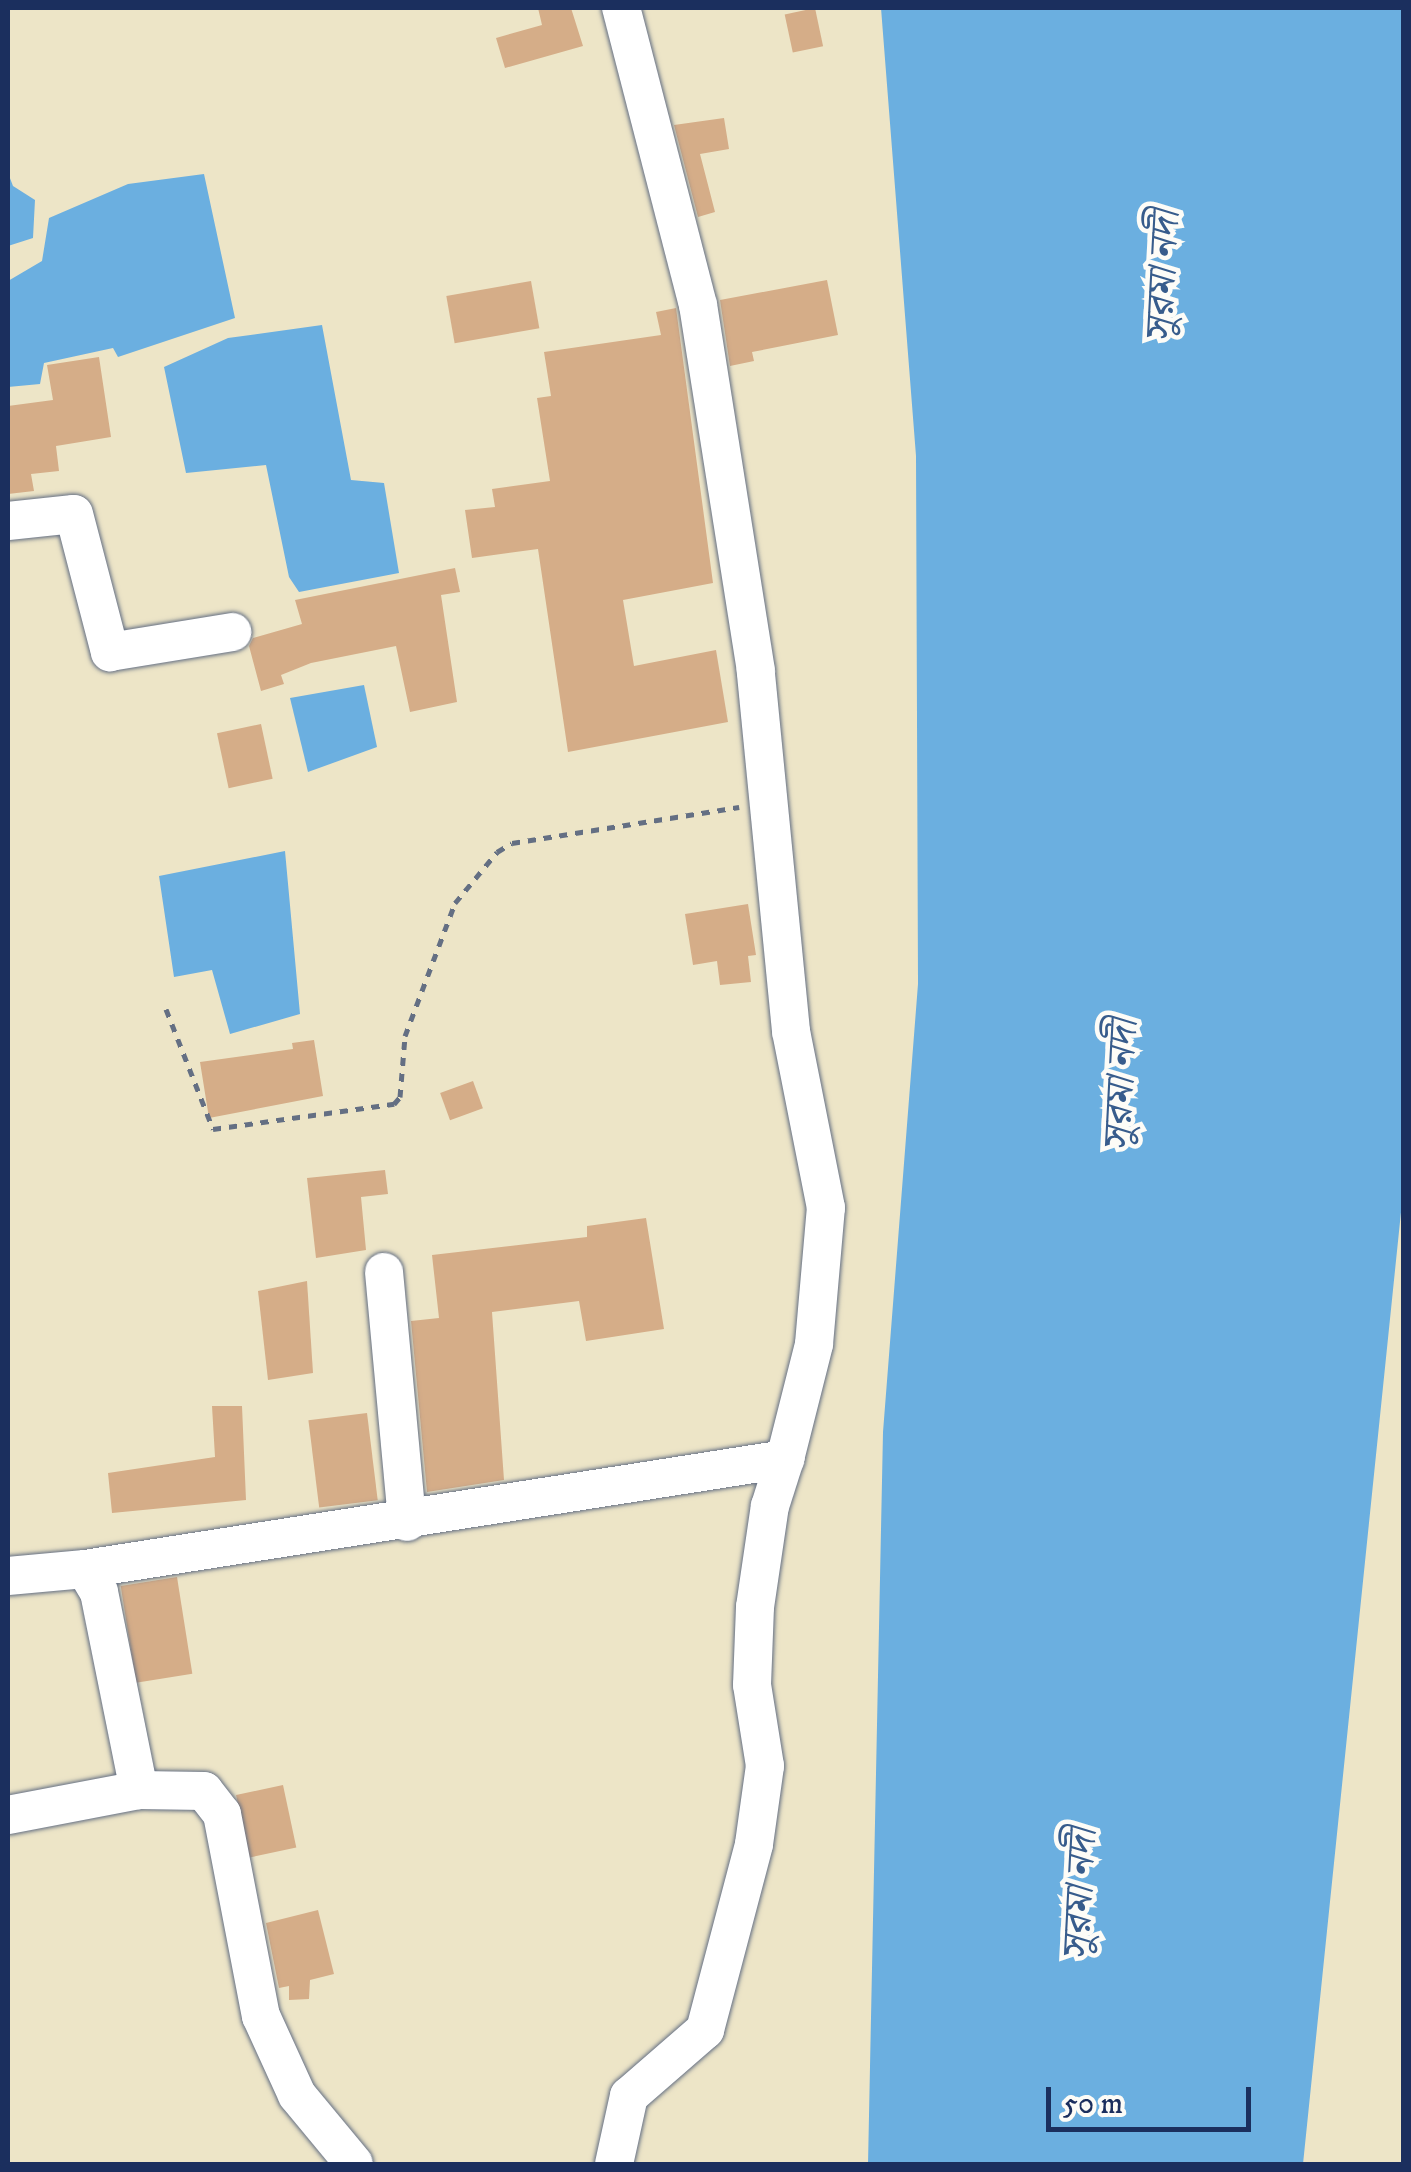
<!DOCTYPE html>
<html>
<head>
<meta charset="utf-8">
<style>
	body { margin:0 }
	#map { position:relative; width:1411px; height:2172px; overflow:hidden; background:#ede5c7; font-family:"IM FELL DW Pica","Noto Serif Bengali",serif }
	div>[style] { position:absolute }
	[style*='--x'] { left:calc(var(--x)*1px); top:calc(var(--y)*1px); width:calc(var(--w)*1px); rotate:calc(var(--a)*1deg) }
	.water>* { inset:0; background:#6bafe0 }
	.building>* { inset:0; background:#d5ad88; transform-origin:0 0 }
	.path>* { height:5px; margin-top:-2.5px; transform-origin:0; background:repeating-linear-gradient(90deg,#646f83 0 8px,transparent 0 16px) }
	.roads { filter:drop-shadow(0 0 2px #646f83) drop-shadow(0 0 2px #646f83) }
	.minor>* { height:38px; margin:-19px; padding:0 19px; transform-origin:19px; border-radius:19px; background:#fff }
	span { translate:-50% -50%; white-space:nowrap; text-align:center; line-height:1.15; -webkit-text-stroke:9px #fdfcf7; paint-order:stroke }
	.water-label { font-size:40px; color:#375c8c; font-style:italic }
	.frame { position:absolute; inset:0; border:10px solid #1b2f5e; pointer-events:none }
	.scale { position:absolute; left:1046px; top:2087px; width:205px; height:45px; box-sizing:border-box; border:5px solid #1b2f5e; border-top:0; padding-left:12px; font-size:30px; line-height:35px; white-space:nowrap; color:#1b2f5e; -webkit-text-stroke:8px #fdfcf7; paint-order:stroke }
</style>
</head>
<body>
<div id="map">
	<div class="water">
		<div style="clip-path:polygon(881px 8px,1403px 8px,1404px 1183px,1303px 2164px,868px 2164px,883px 1432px,918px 984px,916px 456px)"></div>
		<div style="clip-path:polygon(8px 173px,13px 186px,35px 200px,33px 238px,8px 246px)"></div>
		<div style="clip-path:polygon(204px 174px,235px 318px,118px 357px,113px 348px,44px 363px,40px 384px,8px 387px,8px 281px,42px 261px,49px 218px,128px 184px)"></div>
		<div style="clip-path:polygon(322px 325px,351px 480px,384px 483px,399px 573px,299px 592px,289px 577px,266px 465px,186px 473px,164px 367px,228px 338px)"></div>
		<div style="clip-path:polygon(364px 685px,377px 747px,308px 772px,290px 698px)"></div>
		<div style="clip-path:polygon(285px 851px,300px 1014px,230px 1034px,212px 970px,174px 977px,159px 876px)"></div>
	</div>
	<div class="building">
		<div style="clip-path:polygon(538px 8px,571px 8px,583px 46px,505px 68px,496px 38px,542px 25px)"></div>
		<div style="left:815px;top:8px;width:39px;height:31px;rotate:78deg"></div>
		<div style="clip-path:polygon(724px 118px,729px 149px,700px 154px,715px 212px,698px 217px,674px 125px)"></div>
		<div style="clip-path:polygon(827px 280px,838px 335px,752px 352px,754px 361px,730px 366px,720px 300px)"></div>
		<div style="left:531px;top:281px;width:48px;height:86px;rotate:80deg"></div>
		<div style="clip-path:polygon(676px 308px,713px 583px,623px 600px,634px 666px,716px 650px,728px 722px,568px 752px,538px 549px,472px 558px,465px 510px,495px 507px,492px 489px,550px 481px,537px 398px,551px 396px,544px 352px,661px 335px,656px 312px)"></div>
		<div style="clip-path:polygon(99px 357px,111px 437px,56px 446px,59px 471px,31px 474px,34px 491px,8px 494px,8px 406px,53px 400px,47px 365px)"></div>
		<div style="clip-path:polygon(455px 568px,460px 592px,441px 595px,457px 702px,410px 712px,396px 646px,311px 663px,281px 675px,284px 684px,261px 691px,249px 646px,253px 638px,302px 624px,295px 600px)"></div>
		<div style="left:261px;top:724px;width:56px;height:45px;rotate:78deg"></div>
		<div style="clip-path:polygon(748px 904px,756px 955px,748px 956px,751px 982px,720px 985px,717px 961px,693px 965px,685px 914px)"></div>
		<div style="clip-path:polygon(314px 1040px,323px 1096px,209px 1118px,200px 1062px,293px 1049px,292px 1043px)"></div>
		<div style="left:473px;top:1081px;width:29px;height:35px;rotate:70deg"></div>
		<div style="clip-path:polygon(385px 1170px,388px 1194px,361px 1197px,366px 1250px,316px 1258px,307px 1178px)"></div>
		<div style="clip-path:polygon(646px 1218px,664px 1329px,586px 1341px,579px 1301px,492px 1312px,504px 1480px,427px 1492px,411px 1321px,439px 1318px,432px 1255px,587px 1237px,587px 1226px)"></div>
		<div style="clip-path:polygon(307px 1281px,313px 1373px,268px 1380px,258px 1291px)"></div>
		<div style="clip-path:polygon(212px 1406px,242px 1406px,246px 1500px,112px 1513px,108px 1473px,215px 1457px)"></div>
		<div style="left:367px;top:1413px;width:88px;height:59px;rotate:83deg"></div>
		<div style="left:177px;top:1577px;width:98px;height:57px;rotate:81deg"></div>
		<div style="left:283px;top:1785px;width:64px;height:48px;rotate:78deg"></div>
		<div style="clip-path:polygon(318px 1910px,334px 1974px,310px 1980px,309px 1999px,289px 2000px,289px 1986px,279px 1988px,266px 1923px)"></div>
	</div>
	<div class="path">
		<div style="--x:166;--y:1009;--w:129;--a:68.6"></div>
		<div style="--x:213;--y:1129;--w:183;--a:-7.9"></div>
		<div style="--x:394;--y:1104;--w:9;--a:-49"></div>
		<div style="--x:400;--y:1097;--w:61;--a:-85.3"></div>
		<div style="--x:405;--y:1036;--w:142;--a:-69.4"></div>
		<div style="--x:455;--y:903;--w:66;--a:-50.5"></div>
		<div style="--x:497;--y:852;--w:17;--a:-31"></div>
		<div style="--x:512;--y:843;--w:230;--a:-9"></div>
	</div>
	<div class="roads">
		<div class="minor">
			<div style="--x:8;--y:521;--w:66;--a:-6.1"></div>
			<div style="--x:74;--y:514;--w:143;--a:75.4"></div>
			<div style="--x:110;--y:652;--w:124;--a:-9.3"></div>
			<div style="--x:384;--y:1272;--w:251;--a:84.7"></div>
			<div style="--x:85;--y:1569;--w:709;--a:-8.93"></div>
			<div style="--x:785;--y:1459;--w:119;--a:-75.8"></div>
			<div style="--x:814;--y:1344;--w:137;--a:-85"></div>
			<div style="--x:826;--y:1208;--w:180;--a:-101.2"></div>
			<div style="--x:791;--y:1031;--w:362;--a:-95.6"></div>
			<div style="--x:756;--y:671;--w:371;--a:-99"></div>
			<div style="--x:698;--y:305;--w:307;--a:-104.5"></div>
			<div style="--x:8;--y:1576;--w:77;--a:-5.2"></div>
			<div style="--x:85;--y:1569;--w:27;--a:59"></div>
			<div style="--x:99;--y:1592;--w:202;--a:78.6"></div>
			<div style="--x:139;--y:1790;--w:65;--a:0.9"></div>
			<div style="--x:204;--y:1791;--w:29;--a:52"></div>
			<div style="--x:222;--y:1814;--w:206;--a:79.1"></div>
			<div style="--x:261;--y:2016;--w:87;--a:65.5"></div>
			<div style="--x:297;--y:2095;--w:89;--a:50.4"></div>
			<div style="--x:8;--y:1815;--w:133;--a:-10.8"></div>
			<div style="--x:614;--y:2164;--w:70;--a:-77.6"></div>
			<div style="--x:629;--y:2096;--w:101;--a:-41"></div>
			<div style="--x:705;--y:2030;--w:192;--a:-75.2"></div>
			<div style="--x:754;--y:1844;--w:79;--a:-82"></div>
			<div style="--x:765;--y:1766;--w:82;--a:-99.1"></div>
			<div style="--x:752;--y:1685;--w:78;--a:-87.8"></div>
			<div style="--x:755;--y:1607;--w:102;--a:-81.6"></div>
			<div style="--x:770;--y:1506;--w:49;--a:-72.3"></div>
		</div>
	</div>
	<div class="water-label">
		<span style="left:1164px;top:277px;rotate:-87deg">সুরমা নদী</span>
		<span style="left:1122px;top:1086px;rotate:-87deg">সুরমা নদী</span>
		<span style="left:1081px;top:1895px;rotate:-87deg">সুরমা নদী</span>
	</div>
	<div class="frame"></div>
	<div class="scale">50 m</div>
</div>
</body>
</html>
